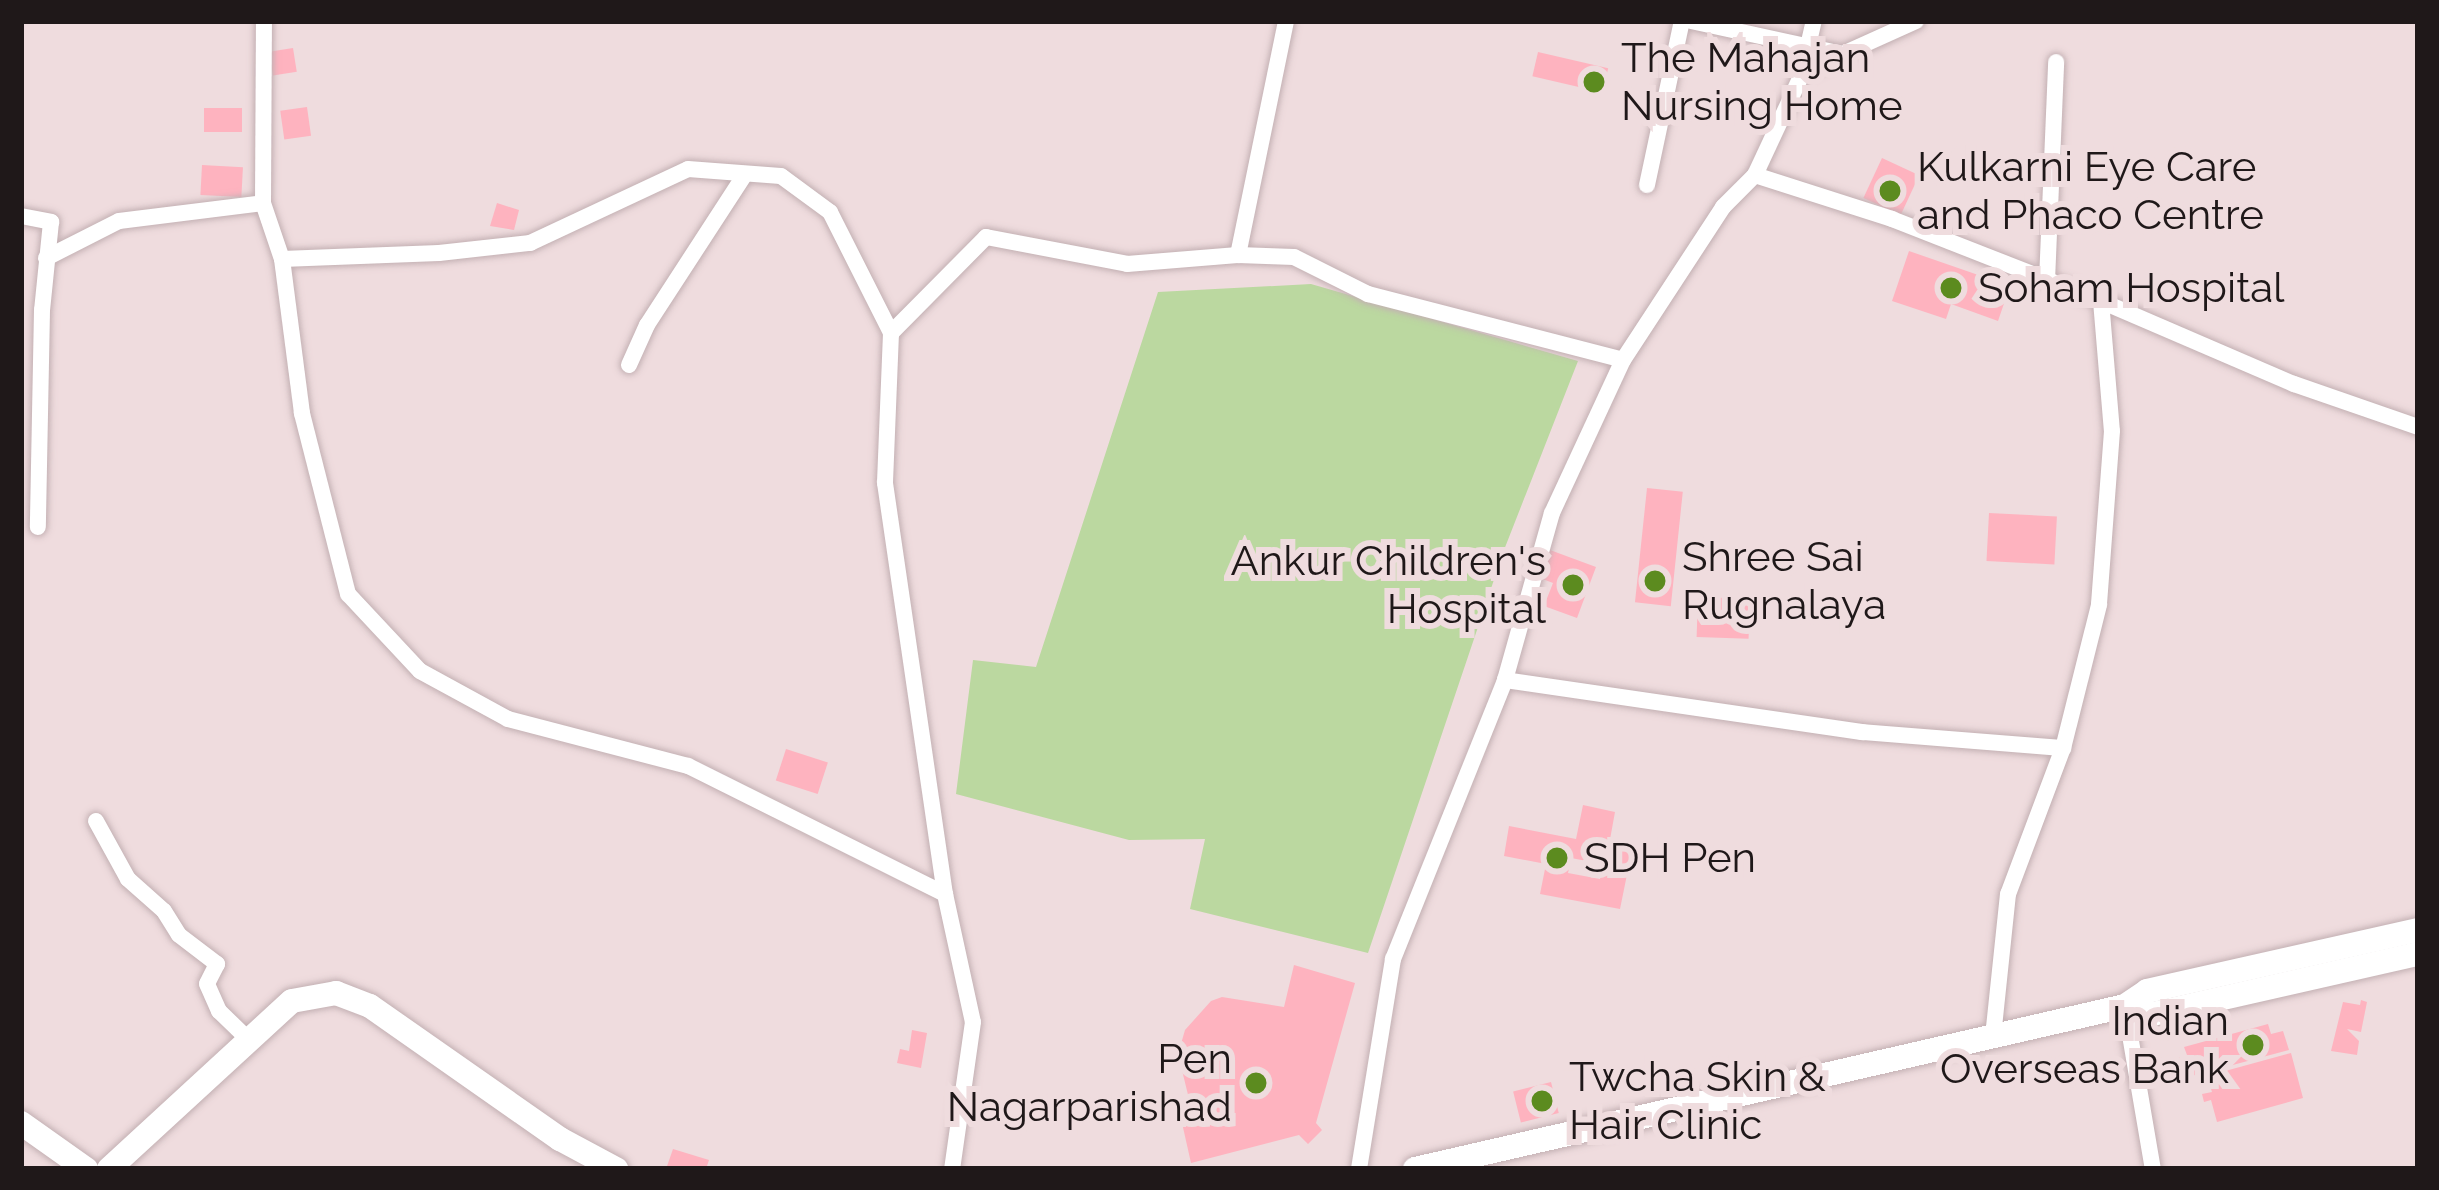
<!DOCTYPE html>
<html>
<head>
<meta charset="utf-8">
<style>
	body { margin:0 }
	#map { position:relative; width:2439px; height:1190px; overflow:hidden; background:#efdcde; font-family:Raleway,sans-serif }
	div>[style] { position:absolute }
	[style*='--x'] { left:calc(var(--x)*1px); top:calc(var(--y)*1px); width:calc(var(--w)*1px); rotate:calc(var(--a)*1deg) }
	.green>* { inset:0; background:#bbd8a0 }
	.building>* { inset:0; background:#feb3bf; transform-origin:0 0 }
	.roads { filter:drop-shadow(0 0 3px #c3b0b3) drop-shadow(0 0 3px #c3b0b3) }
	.street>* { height:16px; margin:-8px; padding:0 8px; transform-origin:8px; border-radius:8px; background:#fff }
	.secondary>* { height:24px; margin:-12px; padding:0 12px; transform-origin:12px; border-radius:12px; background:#fff }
	.dots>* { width:33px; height:33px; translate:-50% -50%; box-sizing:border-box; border:6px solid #efdcde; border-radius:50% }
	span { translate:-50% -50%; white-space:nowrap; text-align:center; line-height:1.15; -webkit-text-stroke:12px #efdcde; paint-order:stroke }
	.poi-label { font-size:42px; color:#1f1819 }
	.left { translate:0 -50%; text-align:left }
	.right { translate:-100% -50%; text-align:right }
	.frame { position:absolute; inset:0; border:24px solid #1f1819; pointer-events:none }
</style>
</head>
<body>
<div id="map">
	<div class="green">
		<div style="clip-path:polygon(1311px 284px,1578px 361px,1504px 550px,1368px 953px,1190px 909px,1205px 839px,1129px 840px,956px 794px,973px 660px,1036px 667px,1158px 292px)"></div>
	</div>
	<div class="building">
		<div style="left:293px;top:48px;width:24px;height:24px;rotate:81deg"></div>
		<div style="left:1538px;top:52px;width:72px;height:25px;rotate:13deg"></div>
		<div style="left:307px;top:107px;width:29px;height:27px;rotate:82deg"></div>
		<div style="left:204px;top:108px;width:38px;height:24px"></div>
		<div style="left:1882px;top:158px;width:41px;height:44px;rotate:25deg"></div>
		<div style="left:202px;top:165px;width:41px;height:30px;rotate:3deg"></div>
		<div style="clip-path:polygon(497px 203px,519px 210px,514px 230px,490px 226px)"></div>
		<div style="clip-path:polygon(1909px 251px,2010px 286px,1998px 321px,1951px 304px,1946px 319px,1892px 301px)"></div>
		<div style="left:1647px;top:488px;width:36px;height:115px;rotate:6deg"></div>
		<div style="left:1989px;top:513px;width:68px;height:48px;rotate:3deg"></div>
		<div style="clip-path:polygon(1550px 550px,1596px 567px,1577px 618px,1544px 606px,1553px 583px,1540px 578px)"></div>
		<div style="left:1698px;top:597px;width:52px;height:40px;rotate:2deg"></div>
		<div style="left:786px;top:749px;width:44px;height:33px;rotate:18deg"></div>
		<div style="clip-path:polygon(evenodd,1583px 805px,1615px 812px,1609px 845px,1632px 850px,1620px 909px,1540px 894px,1546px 864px,1504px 856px,1509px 826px,1576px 839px,1583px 805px,1571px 858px,1603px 864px,1600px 879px,1568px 873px,1571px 858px)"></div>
		<div style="clip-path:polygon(1294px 965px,1355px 983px,1316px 1123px,1322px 1130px,1308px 1144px,1299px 1135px,1191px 1163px,1180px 1114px,1192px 1111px,1178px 1054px,1185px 1030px,1211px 1001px,1222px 997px,1284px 1007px)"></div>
		<div style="clip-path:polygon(2361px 1000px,2367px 1002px,2361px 1032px,2347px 1029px,2359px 1041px,2357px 1055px,2331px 1051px,2343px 1002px,2360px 1005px)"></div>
		<div style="clip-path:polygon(2268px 1024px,2271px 1034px,2283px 1031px,2289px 1050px,2184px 1078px,2178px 1058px,2187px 1055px,2184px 1047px)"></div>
		<div style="clip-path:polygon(912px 1030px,927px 1033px,921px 1068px,897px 1063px,900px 1049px,909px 1051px)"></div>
		<div style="clip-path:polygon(2291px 1053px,2303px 1098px,2217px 1122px,2211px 1100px,2204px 1102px,2202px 1094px,2212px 1092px,2207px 1076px)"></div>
		<div style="left:1551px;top:1082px;width:32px;height:39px;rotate:76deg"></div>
		<div style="clip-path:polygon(673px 1149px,709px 1160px,706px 1169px,666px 1169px)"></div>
	</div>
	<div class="roads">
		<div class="street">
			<div style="--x:1691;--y:21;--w:155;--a:12.3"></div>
			<div style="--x:1805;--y:59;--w:39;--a:-77"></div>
			<div style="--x:1755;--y:175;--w:144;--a:17.8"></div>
			<div style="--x:1892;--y:219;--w:225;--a:21.4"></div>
			<div style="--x:2101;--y:301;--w:130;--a:85.2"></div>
			<div style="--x:2112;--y:431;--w:174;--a:94.3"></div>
			<div style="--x:2099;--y:605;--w:147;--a:104.1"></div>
			<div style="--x:2063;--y:748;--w:156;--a:110.6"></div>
			<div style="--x:2008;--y:894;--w:143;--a:96"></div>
			<div style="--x:1647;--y:185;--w:168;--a:-78"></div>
			<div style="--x:263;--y:203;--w:182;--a:-89.7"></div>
			<div style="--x:21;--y:216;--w:31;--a:11"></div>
			<div style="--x:51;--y:222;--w:88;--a:95.8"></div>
			<div style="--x:42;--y:310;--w:217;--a:91.1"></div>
			<div style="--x:1238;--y:255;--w:239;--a:-78.4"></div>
			<div style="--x:46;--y:258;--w:82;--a:-26.9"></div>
			<div style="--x:119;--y:221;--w:145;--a:-7.1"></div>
			<div style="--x:263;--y:203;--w:59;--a:71.3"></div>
			<div style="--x:2047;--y:281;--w:219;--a:-87.6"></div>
			<div style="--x:2101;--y:301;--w:210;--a:23.3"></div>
			<div style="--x:2294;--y:384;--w:131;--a:19.1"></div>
			<div style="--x:891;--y:333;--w:135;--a:-45.3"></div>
			<div style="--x:986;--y:237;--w:144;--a:10.8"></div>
			<div style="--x:1127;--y:264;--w:111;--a:-4.6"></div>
			<div style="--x:1238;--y:255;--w:56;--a:2"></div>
			<div style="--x:1294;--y:257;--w:83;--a:26.6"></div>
			<div style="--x:1368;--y:294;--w:263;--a:14.5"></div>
			<div style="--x:629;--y:365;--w:44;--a:-65.8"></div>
			<div style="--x:647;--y:325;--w:180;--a:-57"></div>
			<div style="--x:1505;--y:680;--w:361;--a:8.3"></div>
			<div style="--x:1862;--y:732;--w:202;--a:4.6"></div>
			<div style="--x:96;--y:821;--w:66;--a:61.1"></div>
			<div style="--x:128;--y:879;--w:48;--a:41.6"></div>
			<div style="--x:164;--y:911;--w:28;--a:58"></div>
			<div style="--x:179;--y:935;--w:48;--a:37.3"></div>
			<div style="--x:217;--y:964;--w:22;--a:117"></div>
			<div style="--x:207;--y:984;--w:30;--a:66"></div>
			<div style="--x:219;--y:1011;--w:42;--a:44"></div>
			<div style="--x:945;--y:894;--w:287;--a:-153.5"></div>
			<div style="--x:688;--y:766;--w:186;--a:-165.4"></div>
			<div style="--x:508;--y:719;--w:100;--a:-151.4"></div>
			<div style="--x:420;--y:671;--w:105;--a:-133.1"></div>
			<div style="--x:348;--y:594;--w:187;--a:-104.3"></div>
			<div style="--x:302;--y:413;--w:155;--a:-97.4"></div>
			<div style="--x:282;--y:259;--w:157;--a:-2.2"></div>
			<div style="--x:439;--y:253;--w:92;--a:-6.3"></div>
			<div style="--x:530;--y:243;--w:174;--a:-25.1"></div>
			<div style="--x:688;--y:169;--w:93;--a:4.3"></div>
			<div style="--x:781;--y:176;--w:61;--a:36.3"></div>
			<div style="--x:830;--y:212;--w:136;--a:63.2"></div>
			<div style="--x:891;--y:333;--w:150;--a:92.3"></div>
			<div style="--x:885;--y:483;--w:415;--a:81.7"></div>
			<div style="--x:945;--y:894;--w:131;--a:77.7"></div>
			<div style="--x:973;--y:1022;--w:148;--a:98.1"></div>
			<div style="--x:2125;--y:1006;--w:165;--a:80.3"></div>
			<div style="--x:1359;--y:1169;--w:213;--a:-80.8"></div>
			<div style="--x:1393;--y:959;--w:301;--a:-68.1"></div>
			<div style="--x:1505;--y:680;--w:173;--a:-74.3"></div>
			<div style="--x:1552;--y:513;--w:169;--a:-65.1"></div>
			<div style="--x:1623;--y:360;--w:183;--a:-56.8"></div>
			<div style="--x:1723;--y:207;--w:45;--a:-45"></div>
			<div style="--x:1755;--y:175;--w:114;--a:-65"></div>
			<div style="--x:1803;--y:72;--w:124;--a:-24.3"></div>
		</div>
		<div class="secondary">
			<div style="--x:2125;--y:1006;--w:29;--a:16"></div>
			<div style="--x:2153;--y:1014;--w:272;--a:-12.8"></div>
			<div style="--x:21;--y:1123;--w:80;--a:35.3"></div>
			<div style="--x:109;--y:1169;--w:248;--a:-42.6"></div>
			<div style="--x:292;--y:1001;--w:45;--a:-10.3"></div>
			<div style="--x:336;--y:993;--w:36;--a:21"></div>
			<div style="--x:370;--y:1006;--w:232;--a:35"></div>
			<div style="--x:560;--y:1139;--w:64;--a:28.2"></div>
			<div style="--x:1415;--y:1169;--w:728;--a:-12.93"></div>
			<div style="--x:2125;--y:1006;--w:27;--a:-34"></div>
			<div style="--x:2147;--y:991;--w:278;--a:-12.7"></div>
		</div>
	</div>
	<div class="dots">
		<div style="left:1594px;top:82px;background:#5c8b1f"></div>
		<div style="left:1890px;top:191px;background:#5c8b1f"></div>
		<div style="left:1951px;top:288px;background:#5c8b1f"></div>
		<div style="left:1655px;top:581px;background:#5c8b1f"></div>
		<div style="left:1573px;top:585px;background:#5c8b1f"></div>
		<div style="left:1557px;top:858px;background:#5c8b1f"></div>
		<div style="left:2253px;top:1045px;background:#5c8b1f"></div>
		<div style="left:1256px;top:1083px;background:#5c8b1f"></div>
		<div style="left:1542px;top:1101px;background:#5c8b1f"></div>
	</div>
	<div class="poi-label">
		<span class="left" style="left:1621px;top:82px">The Mahajan<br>Nursing Home</span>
		<span class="left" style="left:1917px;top:191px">Kulkarni Eye Care<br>and Phaco Centre</span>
		<span class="left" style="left:1978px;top:288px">Soham Hospital</span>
		<span class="left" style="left:1682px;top:581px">Shree Sai<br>Rugnalaya</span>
		<span class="right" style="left:1546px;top:585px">Ankur Children's<br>Hospital</span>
		<span class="left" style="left:1584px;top:858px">SDH Pen</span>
		<span class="right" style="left:2229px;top:1045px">Indian<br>Overseas Bank</span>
		<span class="right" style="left:1232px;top:1083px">Pen<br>Nagarparishad</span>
		<span class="left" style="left:1569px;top:1101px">Twcha Skin &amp;<br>Hair Clinic</span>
	</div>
	<div class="frame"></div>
</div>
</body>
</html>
